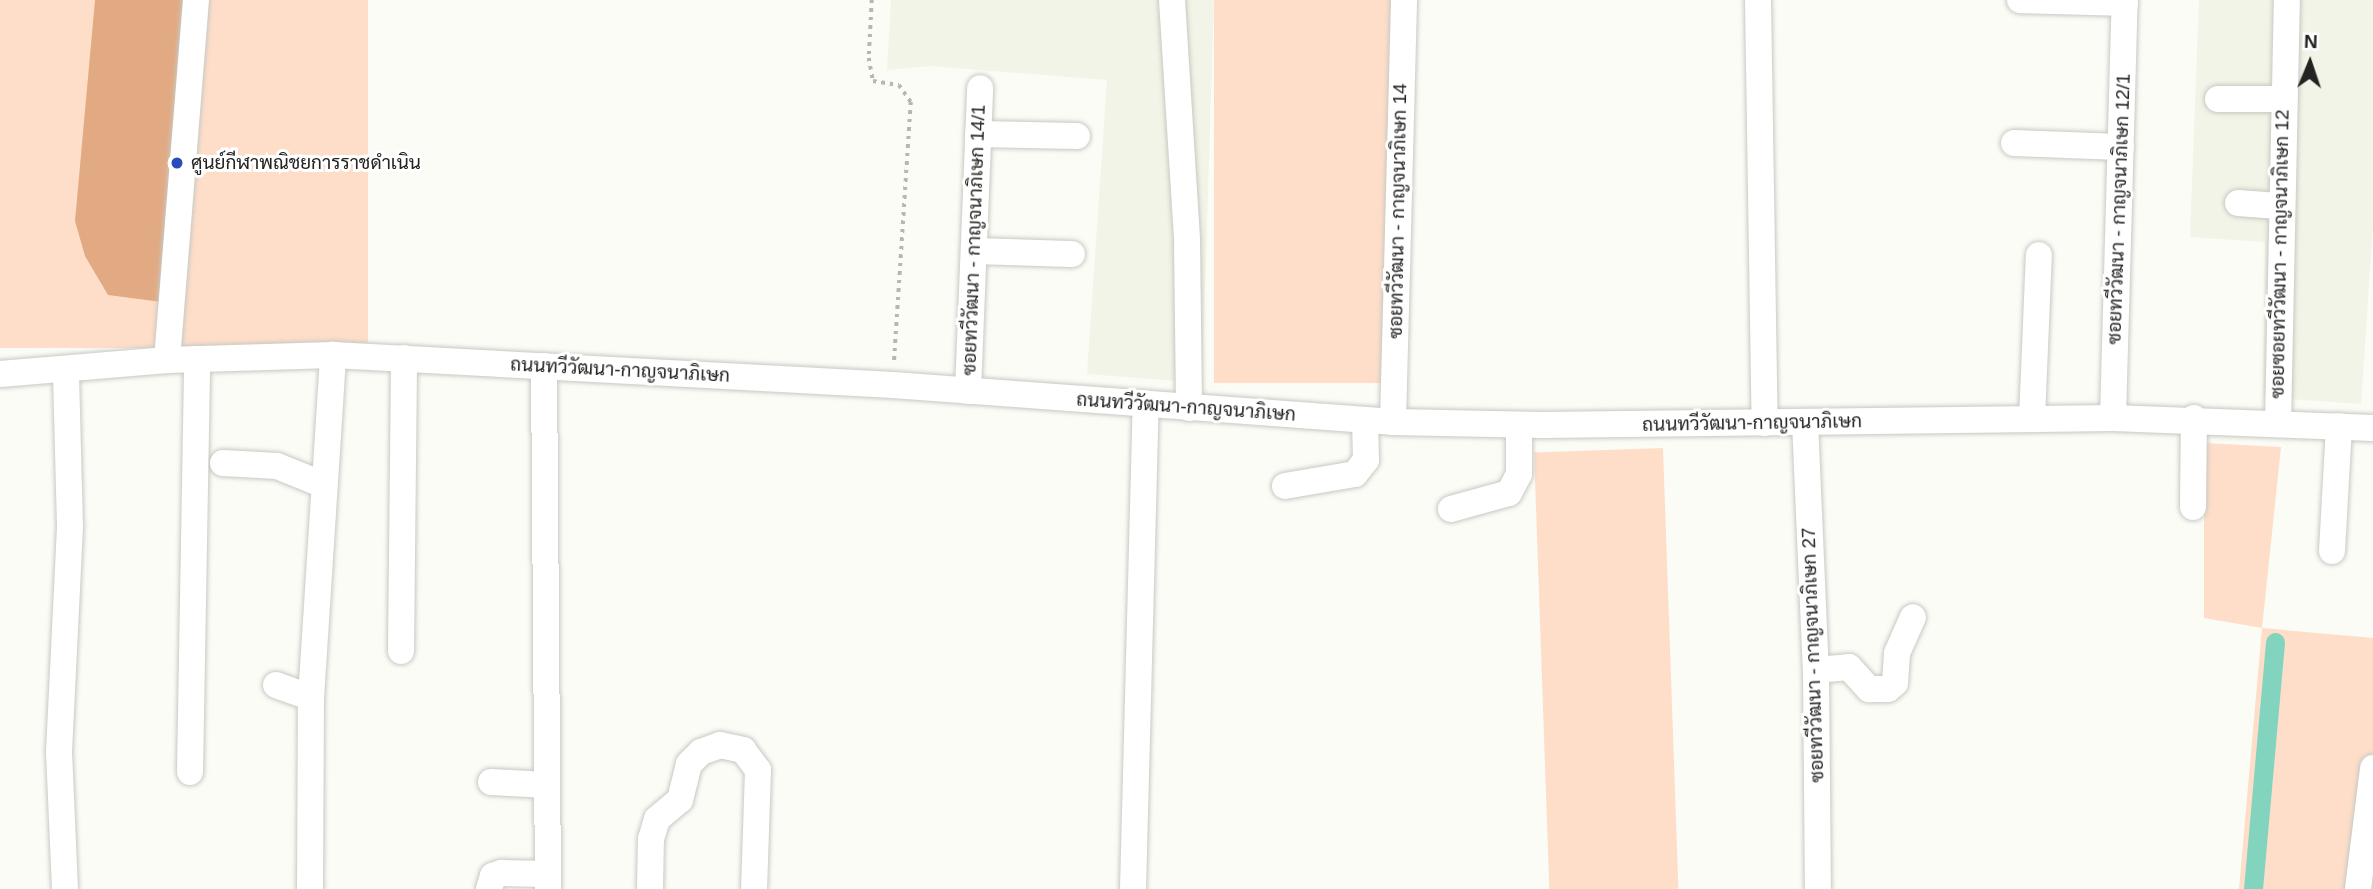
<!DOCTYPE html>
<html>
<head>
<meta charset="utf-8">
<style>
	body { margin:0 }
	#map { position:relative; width:2373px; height:889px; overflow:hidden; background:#fbfcf6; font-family:Arial,Sarabun,sans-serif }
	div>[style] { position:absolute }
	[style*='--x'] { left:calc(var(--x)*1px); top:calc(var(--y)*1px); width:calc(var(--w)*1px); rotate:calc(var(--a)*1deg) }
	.built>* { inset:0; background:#f1f4e6 }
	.green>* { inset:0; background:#fedec9; transform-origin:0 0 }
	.forest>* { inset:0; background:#e2aa83 }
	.canal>* { height:19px; margin:-9.5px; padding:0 9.5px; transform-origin:9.5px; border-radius:9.5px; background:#83d4bf }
	.path>* { height:3.5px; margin-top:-1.75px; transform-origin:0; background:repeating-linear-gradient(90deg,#b6b7b2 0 3.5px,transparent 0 8.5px) }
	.roads { filter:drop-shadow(0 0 2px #c8c9c3) drop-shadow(0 0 2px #c8c9c3) }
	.minor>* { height:26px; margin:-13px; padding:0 13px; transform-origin:13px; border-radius:13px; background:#fff }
	.dots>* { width:19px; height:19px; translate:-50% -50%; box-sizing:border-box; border:4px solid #fff; border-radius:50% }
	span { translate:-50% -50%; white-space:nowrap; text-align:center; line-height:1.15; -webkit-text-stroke:6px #fff; paint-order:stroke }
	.poi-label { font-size:19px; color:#232422 }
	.left { translate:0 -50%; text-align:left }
	.street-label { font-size:19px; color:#232422 }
	.north { position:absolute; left:2275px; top:28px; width:70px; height:70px; -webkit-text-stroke:5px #fff; paint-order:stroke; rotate:2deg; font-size:19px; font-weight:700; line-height:28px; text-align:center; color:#232422 }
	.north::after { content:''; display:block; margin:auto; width:24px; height:32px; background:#232422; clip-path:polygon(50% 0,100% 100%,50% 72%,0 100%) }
</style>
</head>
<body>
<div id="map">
	<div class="built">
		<div style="clip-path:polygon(891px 0,1214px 0,1202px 383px,1087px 374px,1107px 80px,929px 66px,887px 70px)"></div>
		<div style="clip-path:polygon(2199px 0,2373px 0,2373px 224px,2361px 404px,2263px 397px,2265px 242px,2190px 237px)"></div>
	</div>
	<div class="green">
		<div style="left:0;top:0;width:368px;height:348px"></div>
		<div style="left:1214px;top:0;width:178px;height:383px"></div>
		<div style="clip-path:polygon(2204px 443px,2281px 447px,2262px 628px,2373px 638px,2373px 889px,2239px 889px,2262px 628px,2204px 618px)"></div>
		<div style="left:1663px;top:448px;width:441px;height:129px;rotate:88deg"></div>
	</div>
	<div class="forest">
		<div style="clip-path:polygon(95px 0,187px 0,162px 302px,108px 295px,85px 256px,75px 221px)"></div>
	</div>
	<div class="canal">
		<div style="--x:2253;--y:889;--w:248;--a:-84.9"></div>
	</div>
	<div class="path">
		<div style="--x:872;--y:0;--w:58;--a:93"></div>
		<div style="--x:869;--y:58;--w:23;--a:80"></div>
		<div style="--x:873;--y:81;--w:26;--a:9"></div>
		<div style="--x:899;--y:85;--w:21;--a:55"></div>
		<div style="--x:911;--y:102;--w:261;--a:93.7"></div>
	</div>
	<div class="roads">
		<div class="minor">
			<div style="--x:1172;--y:0;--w:241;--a:86.4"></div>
			<div style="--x:1187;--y:241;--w:167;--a:89.3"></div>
			<div style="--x:1758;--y:0;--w:423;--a:89.1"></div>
			<div style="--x:2020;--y:0;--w:105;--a:1.6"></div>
			<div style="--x:2218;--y:99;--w:64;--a:0"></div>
			<div style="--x:978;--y:134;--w:99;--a:1.2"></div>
			<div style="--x:2014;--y:143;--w:107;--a:2.1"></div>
			<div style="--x:2238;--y:203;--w:41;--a:4.2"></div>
			<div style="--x:974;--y:251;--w:98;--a:1.8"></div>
			<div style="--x:167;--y:360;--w:361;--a:-85.4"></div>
			<div style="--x:544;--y:366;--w:523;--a:89.56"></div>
			<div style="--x:0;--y:374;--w:168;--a:-4.8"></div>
			<div style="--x:167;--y:360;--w:166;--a:-1.7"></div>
			<div style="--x:333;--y:355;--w:561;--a:3.07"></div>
			<div style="--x:893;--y:385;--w:501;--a:4.23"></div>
			<div style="--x:1393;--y:422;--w:149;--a:1.2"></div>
			<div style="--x:1542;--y:425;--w:571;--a:-0.7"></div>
			<div style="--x:2113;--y:418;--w:260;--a:2.2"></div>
			<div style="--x:968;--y:391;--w:303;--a:-87.7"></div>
			<div style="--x:2113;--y:418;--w:418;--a:-88.4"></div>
			<div style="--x:2032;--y:419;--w:164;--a:-87.6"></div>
			<div style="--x:1393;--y:422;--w:422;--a:-88.5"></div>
			<div style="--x:1805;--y:422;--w:248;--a:87.5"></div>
			<div style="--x:1816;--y:670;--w:219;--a:89.5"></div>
			<div style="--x:2278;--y:423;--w:423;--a:-88.8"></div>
			<div style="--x:223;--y:463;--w:54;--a:3.2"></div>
			<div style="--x:277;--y:466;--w:51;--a:22"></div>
			<div style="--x:1285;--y:486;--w:71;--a:-9.7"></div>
			<div style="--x:1355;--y:474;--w:18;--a:-52"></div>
			<div style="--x:1366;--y:460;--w:40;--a:-91.4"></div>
			<div style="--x:2193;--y:507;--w:89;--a:-89.4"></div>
			<div style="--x:1451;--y:509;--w:60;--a:-15.4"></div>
			<div style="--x:1509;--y:493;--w:21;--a:-62"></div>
			<div style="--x:1519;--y:474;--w:49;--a:-90"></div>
			<div style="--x:2332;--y:551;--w:125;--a:-86.8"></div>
			<div style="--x:401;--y:651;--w:293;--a:-89.4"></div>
			<div style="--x:1816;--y:670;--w:33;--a:-5"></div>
			<div style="--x:1849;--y:667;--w:30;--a:48"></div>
			<div style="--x:1869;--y:689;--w:19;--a:0"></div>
			<div style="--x:1888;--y:689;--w:9;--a:-41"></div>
			<div style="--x:1895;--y:683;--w:30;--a:-86"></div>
			<div style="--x:1897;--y:653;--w:39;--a:-66"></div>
			<div style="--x:276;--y:685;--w:37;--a:20"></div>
			<div style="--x:190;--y:772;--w:413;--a:-89"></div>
			<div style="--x:491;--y:782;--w:56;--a:3.1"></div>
			<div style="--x:65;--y:889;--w:137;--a:-92.5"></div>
			<div style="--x:59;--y:752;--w:225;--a:-87.2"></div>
			<div style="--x:70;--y:527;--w:158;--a:-91.5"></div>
			<div style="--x:310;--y:889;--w:191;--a:-89.7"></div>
			<div style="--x:311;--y:698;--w:344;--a:-86.3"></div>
			<div style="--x:489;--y:889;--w:14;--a:-73"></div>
			<div style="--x:493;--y:876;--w:9;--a:-21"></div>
			<div style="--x:501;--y:873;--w:47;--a:1.2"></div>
			<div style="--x:650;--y:889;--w:50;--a:-88.9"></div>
			<div style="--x:651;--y:839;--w:21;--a:-73"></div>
			<div style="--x:657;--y:819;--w:30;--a:-40"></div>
			<div style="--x:680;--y:800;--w:37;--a:-76"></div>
			<div style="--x:689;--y:764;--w:17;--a:-45"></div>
			<div style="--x:701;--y:752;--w:20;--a:-20"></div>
			<div style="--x:720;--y:745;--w:24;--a:12"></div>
			<div style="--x:743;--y:750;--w:25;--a:53"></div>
			<div style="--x:758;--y:770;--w:119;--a:91.9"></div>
			<div style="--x:1133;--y:889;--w:484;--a:-88.5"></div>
			<div style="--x:2358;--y:889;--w:122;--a:-82.9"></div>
		</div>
	</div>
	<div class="dots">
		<div style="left:177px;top:163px;background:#294bbb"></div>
	</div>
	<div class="poi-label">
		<span class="left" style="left:191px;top:163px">ศูนย์กีฬาพณิชยการราชดำเนิน</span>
	</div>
	<div class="street-label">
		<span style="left:2119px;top:209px;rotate:-88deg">ซอยทวีวัฒนา - กาญจนาภิเษก 12/1</span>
		<span style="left:1398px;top:211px;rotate:-89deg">ซอยทวีวัฒนา - กาญจนาภิเษก 14</span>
		<span style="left:974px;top:240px;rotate:-88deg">ซอยทวีวัฒนา - กาญจนาภิเษก 14/1</span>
		<span style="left:2280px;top:254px;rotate:-89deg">ซอยซอยทวีวัฒนา - กาญจนาภิเษก 12</span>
		<span style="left:620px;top:370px;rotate:3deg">ถนนทวีวัฒนา-กาญจนาภิเษก</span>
		<span style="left:1186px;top:407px;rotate:4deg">ถนนทวีวัฒนา-กาญจนาภิเษก</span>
		<span style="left:1752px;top:423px;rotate:-1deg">ถนนทวีวัฒนา-กาญจนาภิเษก</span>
		<span style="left:1813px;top:655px;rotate:-92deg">ซอยทวีวัฒนา - กาญจนาภิเษก 27</span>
	</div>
	<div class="north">N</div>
</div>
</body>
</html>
